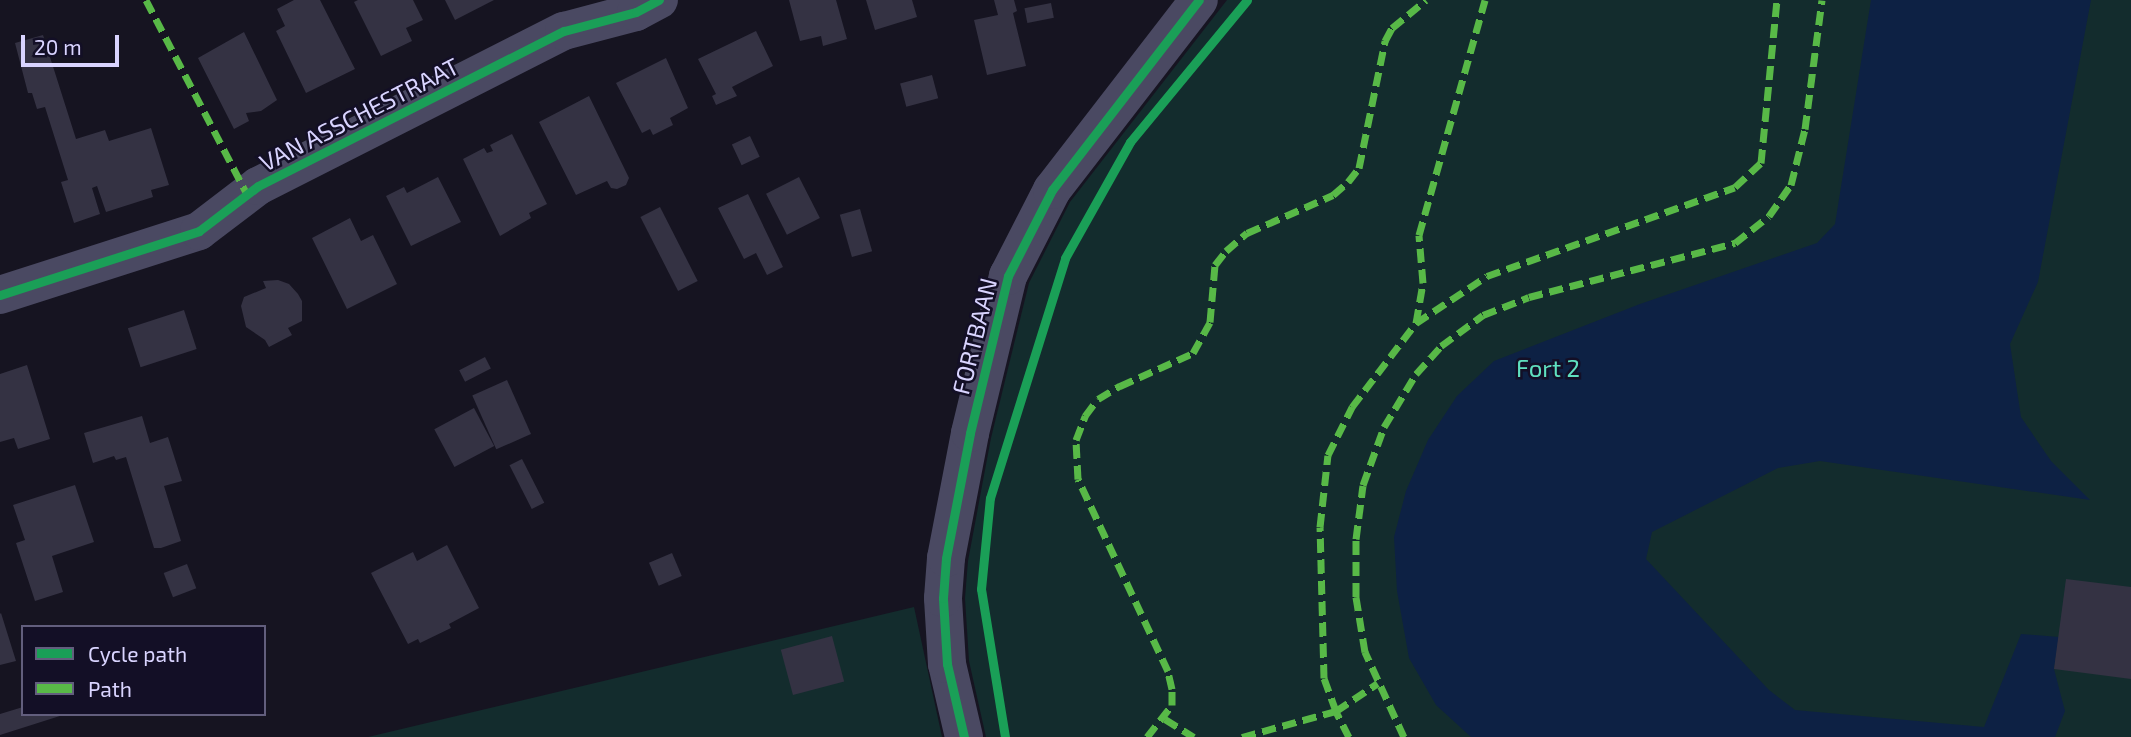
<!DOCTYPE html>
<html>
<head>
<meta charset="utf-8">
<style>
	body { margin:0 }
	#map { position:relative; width:2131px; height:737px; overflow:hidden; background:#161421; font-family:"Exo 2",sans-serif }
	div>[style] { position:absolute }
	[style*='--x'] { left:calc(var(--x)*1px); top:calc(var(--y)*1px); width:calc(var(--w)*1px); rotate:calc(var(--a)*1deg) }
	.green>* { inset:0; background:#132c2d }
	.water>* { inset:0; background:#0d2144 }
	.building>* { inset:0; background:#343243; transform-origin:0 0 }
	.street>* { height:38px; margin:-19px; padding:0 19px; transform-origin:19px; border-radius:19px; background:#4a4962 }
	.quiet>* { height:7px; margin-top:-3.5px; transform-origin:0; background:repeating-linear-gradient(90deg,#58b947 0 14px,transparent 0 21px) }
	.cycleway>* { height:9px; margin:-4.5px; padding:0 4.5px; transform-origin:4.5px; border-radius:4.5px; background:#1a9f57 }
	span { translate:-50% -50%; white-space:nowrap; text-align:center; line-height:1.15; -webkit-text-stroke:5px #130f26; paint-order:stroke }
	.street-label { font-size:24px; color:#d9d4ff }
	.park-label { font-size:24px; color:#5fe0c0 }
	.legend { position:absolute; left:21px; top:625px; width:245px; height:91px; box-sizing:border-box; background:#130f26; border:2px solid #625e7d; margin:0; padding:9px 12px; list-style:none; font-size:21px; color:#d9d4ff }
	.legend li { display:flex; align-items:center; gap:14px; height:35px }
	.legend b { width:35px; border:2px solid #625e7d }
	.scale { position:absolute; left:21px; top:35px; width:98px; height:32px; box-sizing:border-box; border:4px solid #d9d4ff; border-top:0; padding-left:9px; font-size:21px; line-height:24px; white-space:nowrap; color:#d9d4ff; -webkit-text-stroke:5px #130f26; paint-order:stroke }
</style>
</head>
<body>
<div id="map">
	<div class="green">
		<div style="clip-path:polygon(1227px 0,2131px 0,2131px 737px,986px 737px,969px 661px,965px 598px,968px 561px,991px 438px,1029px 283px,1070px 202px)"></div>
		<div style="clip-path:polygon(914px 607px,942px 737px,368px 737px)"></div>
	</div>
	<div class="water">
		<div style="clip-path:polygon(1871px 0,2091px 0,2038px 282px,2010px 344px,2021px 417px,2051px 461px,2090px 500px,1820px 461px,1778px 468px,1652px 532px,1646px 559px,1769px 690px,1795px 710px,1984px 727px,2021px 634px,2059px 637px,2054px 669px,2065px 711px,2055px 737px,1471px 737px,1436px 705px,1409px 658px,1397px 591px,1394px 537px,1406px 491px,1428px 440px,1457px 396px,1494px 361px,1640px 304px,1817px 243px,1835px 224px)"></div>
	</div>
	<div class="building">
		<div style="clip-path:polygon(294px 0,320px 0,355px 69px,306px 93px,276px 31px,285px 26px,277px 9px)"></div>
		<div style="clip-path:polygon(358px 0,413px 0,423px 20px,406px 28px,412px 41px,381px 56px,354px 2px)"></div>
		<div style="clip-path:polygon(445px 0,494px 0,455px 20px)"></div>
		<div style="clip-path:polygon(789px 0,836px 0,847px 39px,823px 46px,821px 36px,800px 41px)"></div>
		<div style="clip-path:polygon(866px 0,912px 0,917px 17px,875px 30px)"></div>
		<div style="clip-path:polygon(994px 0,1014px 0,1017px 11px,1013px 13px,1026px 66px,987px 75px,974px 20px,998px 15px)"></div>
		<div style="left:1051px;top:3px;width:15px;height:27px;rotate:79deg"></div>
		<div style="clip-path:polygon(756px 31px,773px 66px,732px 87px,737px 96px,716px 105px,712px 96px,716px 94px,698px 59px)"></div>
		<div style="clip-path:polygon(244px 32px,277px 100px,261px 111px,246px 113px,249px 121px,234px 129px,198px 58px)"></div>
		<div style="clip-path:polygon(43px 35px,76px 139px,105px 130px,109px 141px,151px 128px,169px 185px,151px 190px,153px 197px,106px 212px,97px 186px,92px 188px,100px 214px,74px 223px,61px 182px,68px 180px,45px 107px,37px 109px,32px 93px,28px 93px,15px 43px)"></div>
		<div style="clip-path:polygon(666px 58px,688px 108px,670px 118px,673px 125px,653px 135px,650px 129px,642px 133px,616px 83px)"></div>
		<div style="left:932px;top:75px;width:24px;height:33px;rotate:75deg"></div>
		<div style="clip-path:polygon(589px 96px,629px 178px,626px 185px,617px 189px,611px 188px,607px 181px,576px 195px,539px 122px)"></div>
		<div style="clip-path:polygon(512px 134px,547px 204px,529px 213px,531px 218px,500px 236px,463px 159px,484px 148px,487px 153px,493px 151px,490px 145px)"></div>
		<div style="left:750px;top:136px;width:23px;height:20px;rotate:65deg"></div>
		<div style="clip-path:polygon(438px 177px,461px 222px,411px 246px,386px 196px,404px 187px,407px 193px)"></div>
		<div style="left:799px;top:177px;width:46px;height:37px;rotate:63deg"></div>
		<div style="clip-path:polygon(748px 194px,783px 267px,767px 275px,756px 253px,744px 259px,718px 208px)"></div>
		<div style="left:660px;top:207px;width:83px;height:22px;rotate:63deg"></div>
		<div style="left:860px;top:209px;width:44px;height:21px;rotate:74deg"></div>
		<div style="clip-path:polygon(350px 218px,361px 241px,373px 235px,397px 284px,347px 309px,312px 238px)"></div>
		<div style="clip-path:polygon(278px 280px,289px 284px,298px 294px,302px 301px,302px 321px,288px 328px,292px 335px,269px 347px,265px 340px,246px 327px,241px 306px,244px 297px,266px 288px,263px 281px)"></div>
		<div style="left:184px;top:310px;width:41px;height:59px;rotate:72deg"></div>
		<div style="left:485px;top:357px;width:13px;height:29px;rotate:63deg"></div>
		<div style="clip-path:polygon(27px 365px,50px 439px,18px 449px,14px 438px,0 442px,0 374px)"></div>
		<div style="left:507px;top:380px;width:59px;height:38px;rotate:66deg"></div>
		<div style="left:474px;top:408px;width:43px;height:45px;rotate:62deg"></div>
		<div style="clip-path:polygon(142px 416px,150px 443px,168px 437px,182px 481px,164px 486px,181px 541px,161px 548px,154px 548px,126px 457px,116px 460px,114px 456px,93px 463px,84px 433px)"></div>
		<div style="left:522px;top:459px;width:49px;height:14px;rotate:63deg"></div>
		<div style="clip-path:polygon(75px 485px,94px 542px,52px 556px,63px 592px,35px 601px,16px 543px,25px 540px,13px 505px)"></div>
		<div style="clip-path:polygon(447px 545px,479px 608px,449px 624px,451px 628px,420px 643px,418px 639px,408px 644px,371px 573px,413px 552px,417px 561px)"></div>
		<div style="left:672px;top:553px;width:25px;height:25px;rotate:67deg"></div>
		<div style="left:187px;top:564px;width:26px;height:25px;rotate:69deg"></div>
		<div style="clip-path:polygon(2066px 579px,2131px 587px,2131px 679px,2054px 669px)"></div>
		<div style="clip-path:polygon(1px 613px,16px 661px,0 665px,0 614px)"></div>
		<div style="left:832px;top:636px;width:47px;height:53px;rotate:75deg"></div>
		<div style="clip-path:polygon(23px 707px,23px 714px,63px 715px,0 735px,0 714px)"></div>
	</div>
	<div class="street">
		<div style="--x:0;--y:295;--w:209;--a:-17.8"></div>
		<div style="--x:199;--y:231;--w:74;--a:-37.3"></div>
		<div style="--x:258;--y:186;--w:343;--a:-26.9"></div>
		<div style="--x:564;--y:31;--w:74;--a:-14.8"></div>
		<div style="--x:636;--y:12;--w:26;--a:-28"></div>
		<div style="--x:964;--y:737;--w:75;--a:-103.1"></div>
		<div style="--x:947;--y:664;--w:66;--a:-93.5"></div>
		<div style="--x:943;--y:598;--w:40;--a:-85.7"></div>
		<div style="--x:946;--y:558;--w:127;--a:-79.1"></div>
		<div style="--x:970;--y:433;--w:162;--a:-76.4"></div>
		<div style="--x:1008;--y:276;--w:97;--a:-62.9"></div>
		<div style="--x:1052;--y:190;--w:240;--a:-52.3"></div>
	</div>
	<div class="quiet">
		<div style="--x:146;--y:0;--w:219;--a:62.5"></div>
		<div style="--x:1416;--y:323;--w:41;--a:-80.1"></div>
		<div style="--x:1423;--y:283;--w:48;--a:-94.8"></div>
		<div style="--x:1419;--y:235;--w:244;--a:-74.3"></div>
		<div style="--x:1165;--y:719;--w:34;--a:32"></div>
		<div style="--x:1147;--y:737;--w:41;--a:-52"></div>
		<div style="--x:1172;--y:705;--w:16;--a:-90"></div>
		<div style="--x:1172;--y:689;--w:18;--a:-103"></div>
		<div style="--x:1168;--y:671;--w:212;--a:-115.1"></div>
		<div style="--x:1078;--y:479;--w:39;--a:-93"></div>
		<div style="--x:1076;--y:440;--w:26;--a:-69"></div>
		<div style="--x:1085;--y:416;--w:21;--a:-53"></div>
		<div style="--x:1098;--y:399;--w:26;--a:-31"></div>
		<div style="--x:1120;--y:386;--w:80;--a:-24.3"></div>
		<div style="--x:1193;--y:353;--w:35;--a:-61"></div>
		<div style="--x:1210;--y:322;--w:57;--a:-85"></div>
		<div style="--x:1215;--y:265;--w:18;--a:-52"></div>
		<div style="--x:1226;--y:251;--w:28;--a:-41"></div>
		<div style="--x:1247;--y:233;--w:94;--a:-23.8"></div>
		<div style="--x:1333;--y:195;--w:20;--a:-41"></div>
		<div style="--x:1348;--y:182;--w:18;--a:-52"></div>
		<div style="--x:1359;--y:168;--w:130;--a:-78.4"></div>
		<div style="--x:1385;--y:41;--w:15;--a:-62"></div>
		<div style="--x:1392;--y:28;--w:44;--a:-39.5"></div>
		<div style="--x:1242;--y:737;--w:98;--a:-15.5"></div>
		<div style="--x:1336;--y:711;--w:35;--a:-110"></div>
		<div style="--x:1324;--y:678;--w:151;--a:-91.5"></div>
		<div style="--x:1320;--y:527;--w:72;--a:-83.7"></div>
		<div style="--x:1328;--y:455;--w:54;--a:-63.4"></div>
		<div style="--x:1352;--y:407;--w:106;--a:-52.7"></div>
		<div style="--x:1416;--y:323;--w:85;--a:-33.5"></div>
		<div style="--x:1487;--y:276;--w:263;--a:-19.7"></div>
		<div style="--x:1735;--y:187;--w:35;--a:-43"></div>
		<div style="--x:1761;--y:163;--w:164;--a:-84.4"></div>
		<div style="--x:1349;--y:737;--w:29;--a:-117"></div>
		<div style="--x:1336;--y:711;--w:50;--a:-33.7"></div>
		<div style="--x:1404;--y:737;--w:94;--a:-114.6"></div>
		<div style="--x:1365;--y:652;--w:56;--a:-99.3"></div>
		<div style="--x:1356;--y:597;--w:58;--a:-90"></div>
		<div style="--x:1356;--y:539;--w:54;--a:-82.6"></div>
		<div style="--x:1363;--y:485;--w:62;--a:-70.1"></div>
		<div style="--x:1384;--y:427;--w:62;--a:-58.9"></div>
		<div style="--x:1416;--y:374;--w:38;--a:-48"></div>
		<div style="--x:1441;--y:346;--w:52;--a:-36.4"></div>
		<div style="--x:1483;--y:315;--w:49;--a:-21.4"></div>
		<div style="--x:1529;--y:297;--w:213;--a:-14.7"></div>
		<div style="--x:1735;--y:243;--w:43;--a:-38.5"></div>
		<div style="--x:1769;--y:216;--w:38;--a:-55"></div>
		<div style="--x:1791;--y:185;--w:58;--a:-76"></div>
		<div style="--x:1805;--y:129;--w:130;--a:-82.5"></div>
	</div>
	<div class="cycleway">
		<div style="--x:0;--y:295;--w:209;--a:-17.8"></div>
		<div style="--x:199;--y:231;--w:74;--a:-37.3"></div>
		<div style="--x:258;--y:186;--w:343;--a:-26.9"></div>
		<div style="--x:564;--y:31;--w:74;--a:-14.8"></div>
		<div style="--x:636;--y:12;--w:26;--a:-28"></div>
		<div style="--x:964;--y:737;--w:75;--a:-103.1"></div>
		<div style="--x:947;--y:664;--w:66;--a:-93.5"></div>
		<div style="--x:943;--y:598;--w:40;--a:-85.7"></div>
		<div style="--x:946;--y:558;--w:127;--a:-79.1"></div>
		<div style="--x:970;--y:433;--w:162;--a:-76.4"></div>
		<div style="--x:1008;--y:276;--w:97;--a:-62.9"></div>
		<div style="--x:1052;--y:190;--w:240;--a:-52.3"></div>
		<div style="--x:1005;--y:737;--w:150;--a:-99.2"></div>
		<div style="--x:981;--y:589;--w:91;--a:-84.4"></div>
		<div style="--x:990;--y:498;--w:251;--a:-72.6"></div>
		<div style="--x:1065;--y:258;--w:133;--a:-60.7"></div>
		<div style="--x:1130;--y:142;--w:184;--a:-50.5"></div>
	</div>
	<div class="street-label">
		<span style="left:359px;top:114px;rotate:-27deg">VAN ASSCHESTRAAT</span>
		<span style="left:974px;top:336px;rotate:-76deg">FORTBAAN</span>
	</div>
	<div class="park-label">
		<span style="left:1548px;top:368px">Fort 2</span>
	</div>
	<ul class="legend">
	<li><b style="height:9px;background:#1a9f57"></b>Cycle path</li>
	<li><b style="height:9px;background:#58b947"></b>Path</li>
	</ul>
	<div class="scale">20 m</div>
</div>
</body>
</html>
